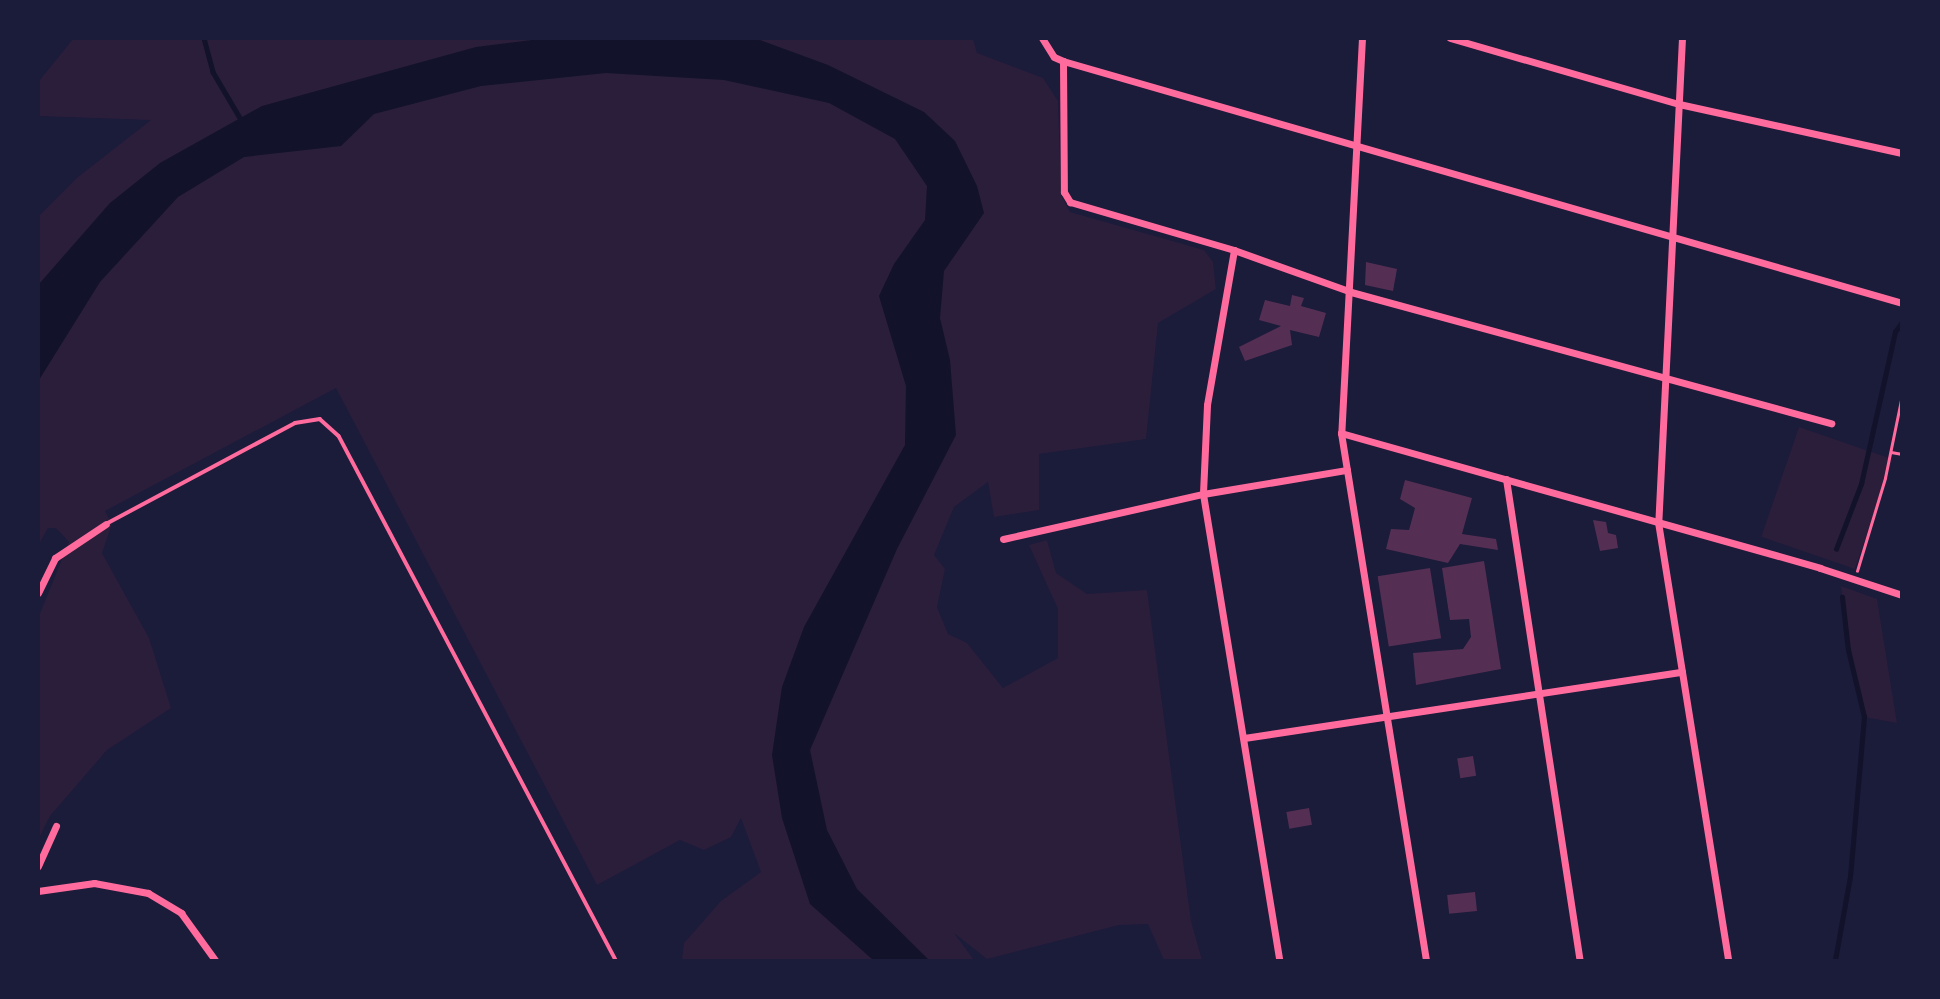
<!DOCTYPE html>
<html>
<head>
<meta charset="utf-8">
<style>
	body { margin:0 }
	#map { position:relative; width:1940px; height:999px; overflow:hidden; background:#1b1b3a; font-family:Merriweather,serif }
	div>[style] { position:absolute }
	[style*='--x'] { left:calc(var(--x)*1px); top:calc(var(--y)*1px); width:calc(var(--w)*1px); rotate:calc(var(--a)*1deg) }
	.green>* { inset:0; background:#2a1e3b; transform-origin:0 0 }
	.water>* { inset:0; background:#12122b }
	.stream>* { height:4.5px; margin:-2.25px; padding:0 2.25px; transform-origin:2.25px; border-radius:2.25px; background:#12122b }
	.building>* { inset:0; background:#542f53; transform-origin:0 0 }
	.path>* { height:2.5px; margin:-1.25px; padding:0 1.25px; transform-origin:1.25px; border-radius:1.25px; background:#ff6b9d }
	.service>* { height:3.5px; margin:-1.75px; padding:0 1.75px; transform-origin:1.75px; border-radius:1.75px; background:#ff6b9d }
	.minor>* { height:7px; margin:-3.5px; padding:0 3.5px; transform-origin:3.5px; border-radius:3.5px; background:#ff6b9d }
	span { translate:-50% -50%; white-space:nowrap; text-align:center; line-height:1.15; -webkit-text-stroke:7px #1b1b3a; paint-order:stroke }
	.frame { position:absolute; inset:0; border:40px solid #1b1b3a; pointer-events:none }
</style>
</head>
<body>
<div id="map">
	<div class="green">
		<div style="clip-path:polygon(73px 39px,973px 39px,977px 53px,1043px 78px,1058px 101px,1061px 195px,1070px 212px,1204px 250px,1213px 262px,1216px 289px,1158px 323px,1146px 439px,1039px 454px,1039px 510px,994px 517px,988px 482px,954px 507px,934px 555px,945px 569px,937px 607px,948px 634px,967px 643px,1003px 688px,1058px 658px,1058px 609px,1029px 545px,1047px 540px,1056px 573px,1087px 594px,1147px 590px,1191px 921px,1202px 960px,1164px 960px,1148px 924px,1119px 925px,987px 959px,954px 933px,974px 960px,682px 960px,684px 943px,721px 901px,761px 872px,741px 818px,731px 837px,704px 850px,680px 840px,597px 885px,336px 388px,105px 511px,112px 524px,102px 553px,149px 638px,171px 708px,107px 750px,50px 816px,39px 838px,39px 616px,69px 542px,56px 528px,48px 528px,39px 544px,39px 216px,78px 177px,151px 120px,39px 116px,39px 81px)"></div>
		<div style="left:1799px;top:427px;width:99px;height:116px;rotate:19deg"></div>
		<div style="clip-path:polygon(1841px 586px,1877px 599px,1897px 723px,1864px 717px,1848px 650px)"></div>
	</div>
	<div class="water">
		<div style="clip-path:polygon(548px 38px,760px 40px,828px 65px,924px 112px,955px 141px,977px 186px,984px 213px,944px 271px,940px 318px,950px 360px,956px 435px,897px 549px,810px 750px,827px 830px,857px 889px,929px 960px,873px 960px,810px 904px,782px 818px,772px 755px,782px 687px,804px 627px,905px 445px,906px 386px,879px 296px,894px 264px,925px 220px,927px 186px,895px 139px,829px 103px,724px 80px,606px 73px,481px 86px,374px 114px,341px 146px,244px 157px,178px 197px,100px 282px,39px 380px,39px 284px,110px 203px,160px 163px,262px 106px,476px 47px)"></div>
	</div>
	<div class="stream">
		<div style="--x:204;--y:38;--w:35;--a:75"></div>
		<div style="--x:213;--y:72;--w:59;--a:59.5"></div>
		<div style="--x:1836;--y:549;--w:70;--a:-69"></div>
		<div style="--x:1861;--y:484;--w:156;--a:-77.4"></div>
		<div style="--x:1895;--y:332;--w:12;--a:-55"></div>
		<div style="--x:1835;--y:960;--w:84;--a:-79.8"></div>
		<div style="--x:1850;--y:877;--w:161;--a:-85"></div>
		<div style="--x:1864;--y:717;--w:69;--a:-103.4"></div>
		<div style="--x:1848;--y:650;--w:53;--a:-96.5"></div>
	</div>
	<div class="building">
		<div style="clip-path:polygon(1366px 262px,1397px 269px,1393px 291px,1365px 285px)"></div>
		<div style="clip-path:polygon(1292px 295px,1304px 298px,1301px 306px,1326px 313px,1319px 337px,1290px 330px,1292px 345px,1245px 361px,1239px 347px,1281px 326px,1259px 320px,1265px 300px,1290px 306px)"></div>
		<div style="clip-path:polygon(1405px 480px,1472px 498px,1462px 534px,1496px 539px,1498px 550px,1460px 544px,1448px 563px,1386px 549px,1391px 529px,1409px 530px,1415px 508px,1400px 499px)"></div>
		<div style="clip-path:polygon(1593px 520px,1606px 522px,1608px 533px,1616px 535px,1618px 548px,1600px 551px)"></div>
		<div style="clip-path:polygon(1484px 561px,1501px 669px,1416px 685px,1413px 653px,1463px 649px,1471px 637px,1469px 619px,1450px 620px,1442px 568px)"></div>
		<div style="left:1430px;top:568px;width:71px;height:53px;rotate:81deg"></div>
		<div style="left:1473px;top:756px;width:20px;height:16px;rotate:81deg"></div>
		<div style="left:1309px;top:808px;width:17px;height:23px;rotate:80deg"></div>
		<div style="left:1475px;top:892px;width:19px;height:28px;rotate:84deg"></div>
	</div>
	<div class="path">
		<div style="--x:1891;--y:452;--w:11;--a:10"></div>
		<div style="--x:1857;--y:571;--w:97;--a:-73.2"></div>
		<div style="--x:1885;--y:478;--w:85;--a:-78.4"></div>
	</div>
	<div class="service">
		<div style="--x:106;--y:524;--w:214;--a:-28.1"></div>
		<div style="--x:295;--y:423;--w:25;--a:-9"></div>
		<div style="--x:320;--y:419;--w:25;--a:42"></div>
		<div style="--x:339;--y:436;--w:593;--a:62.14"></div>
	</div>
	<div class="minor">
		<div style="--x:1042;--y:38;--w:22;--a:58"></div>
		<div style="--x:1054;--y:57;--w:10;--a:24"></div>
		<div style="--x:1063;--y:61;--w:873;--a:16.09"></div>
		<div style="--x:1362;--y:38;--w:396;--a:93"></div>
		<div style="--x:1341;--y:433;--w:534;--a:80.84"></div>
		<div style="--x:1450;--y:38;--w:238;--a:16.1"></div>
		<div style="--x:1679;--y:104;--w:228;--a:12.4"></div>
		<div style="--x:1682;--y:38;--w:485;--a:92.8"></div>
		<div style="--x:1658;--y:522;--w:444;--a:80.9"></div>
		<div style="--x:1063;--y:61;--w:131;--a:89.6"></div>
		<div style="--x:1064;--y:192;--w:12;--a:59"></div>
		<div style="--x:1070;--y:202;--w:171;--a:16.3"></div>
		<div style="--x:1234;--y:250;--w:124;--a:19.7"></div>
		<div style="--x:1351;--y:292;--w:498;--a:15.3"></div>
		<div style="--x:1234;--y:250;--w:157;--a:99.9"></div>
		<div style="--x:1207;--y:405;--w:89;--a:92.6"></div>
		<div style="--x:1203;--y:494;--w:472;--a:80.7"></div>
		<div style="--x:1341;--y:433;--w:498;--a:15.7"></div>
		<div style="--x:1820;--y:568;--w:86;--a:18.2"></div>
		<div style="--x:1506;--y:479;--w:487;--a:81.3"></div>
		<div style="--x:1003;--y:539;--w:205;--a:-12.7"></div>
		<div style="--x:1203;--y:494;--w:146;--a:-9.5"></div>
		<div style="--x:38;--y:593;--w:39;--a:-64"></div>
		<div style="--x:55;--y:558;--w:61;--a:-33.7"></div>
		<div style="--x:1244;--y:738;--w:443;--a:-8.6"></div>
		<div style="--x:38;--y:866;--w:44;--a:-65.8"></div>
		<div style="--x:38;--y:891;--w:57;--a:-8.1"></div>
		<div style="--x:94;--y:883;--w:55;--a:10.5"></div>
		<div style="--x:148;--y:893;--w:39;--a:31"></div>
		<div style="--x:181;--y:913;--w:58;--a:54.1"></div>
	</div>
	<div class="frame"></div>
</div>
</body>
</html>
